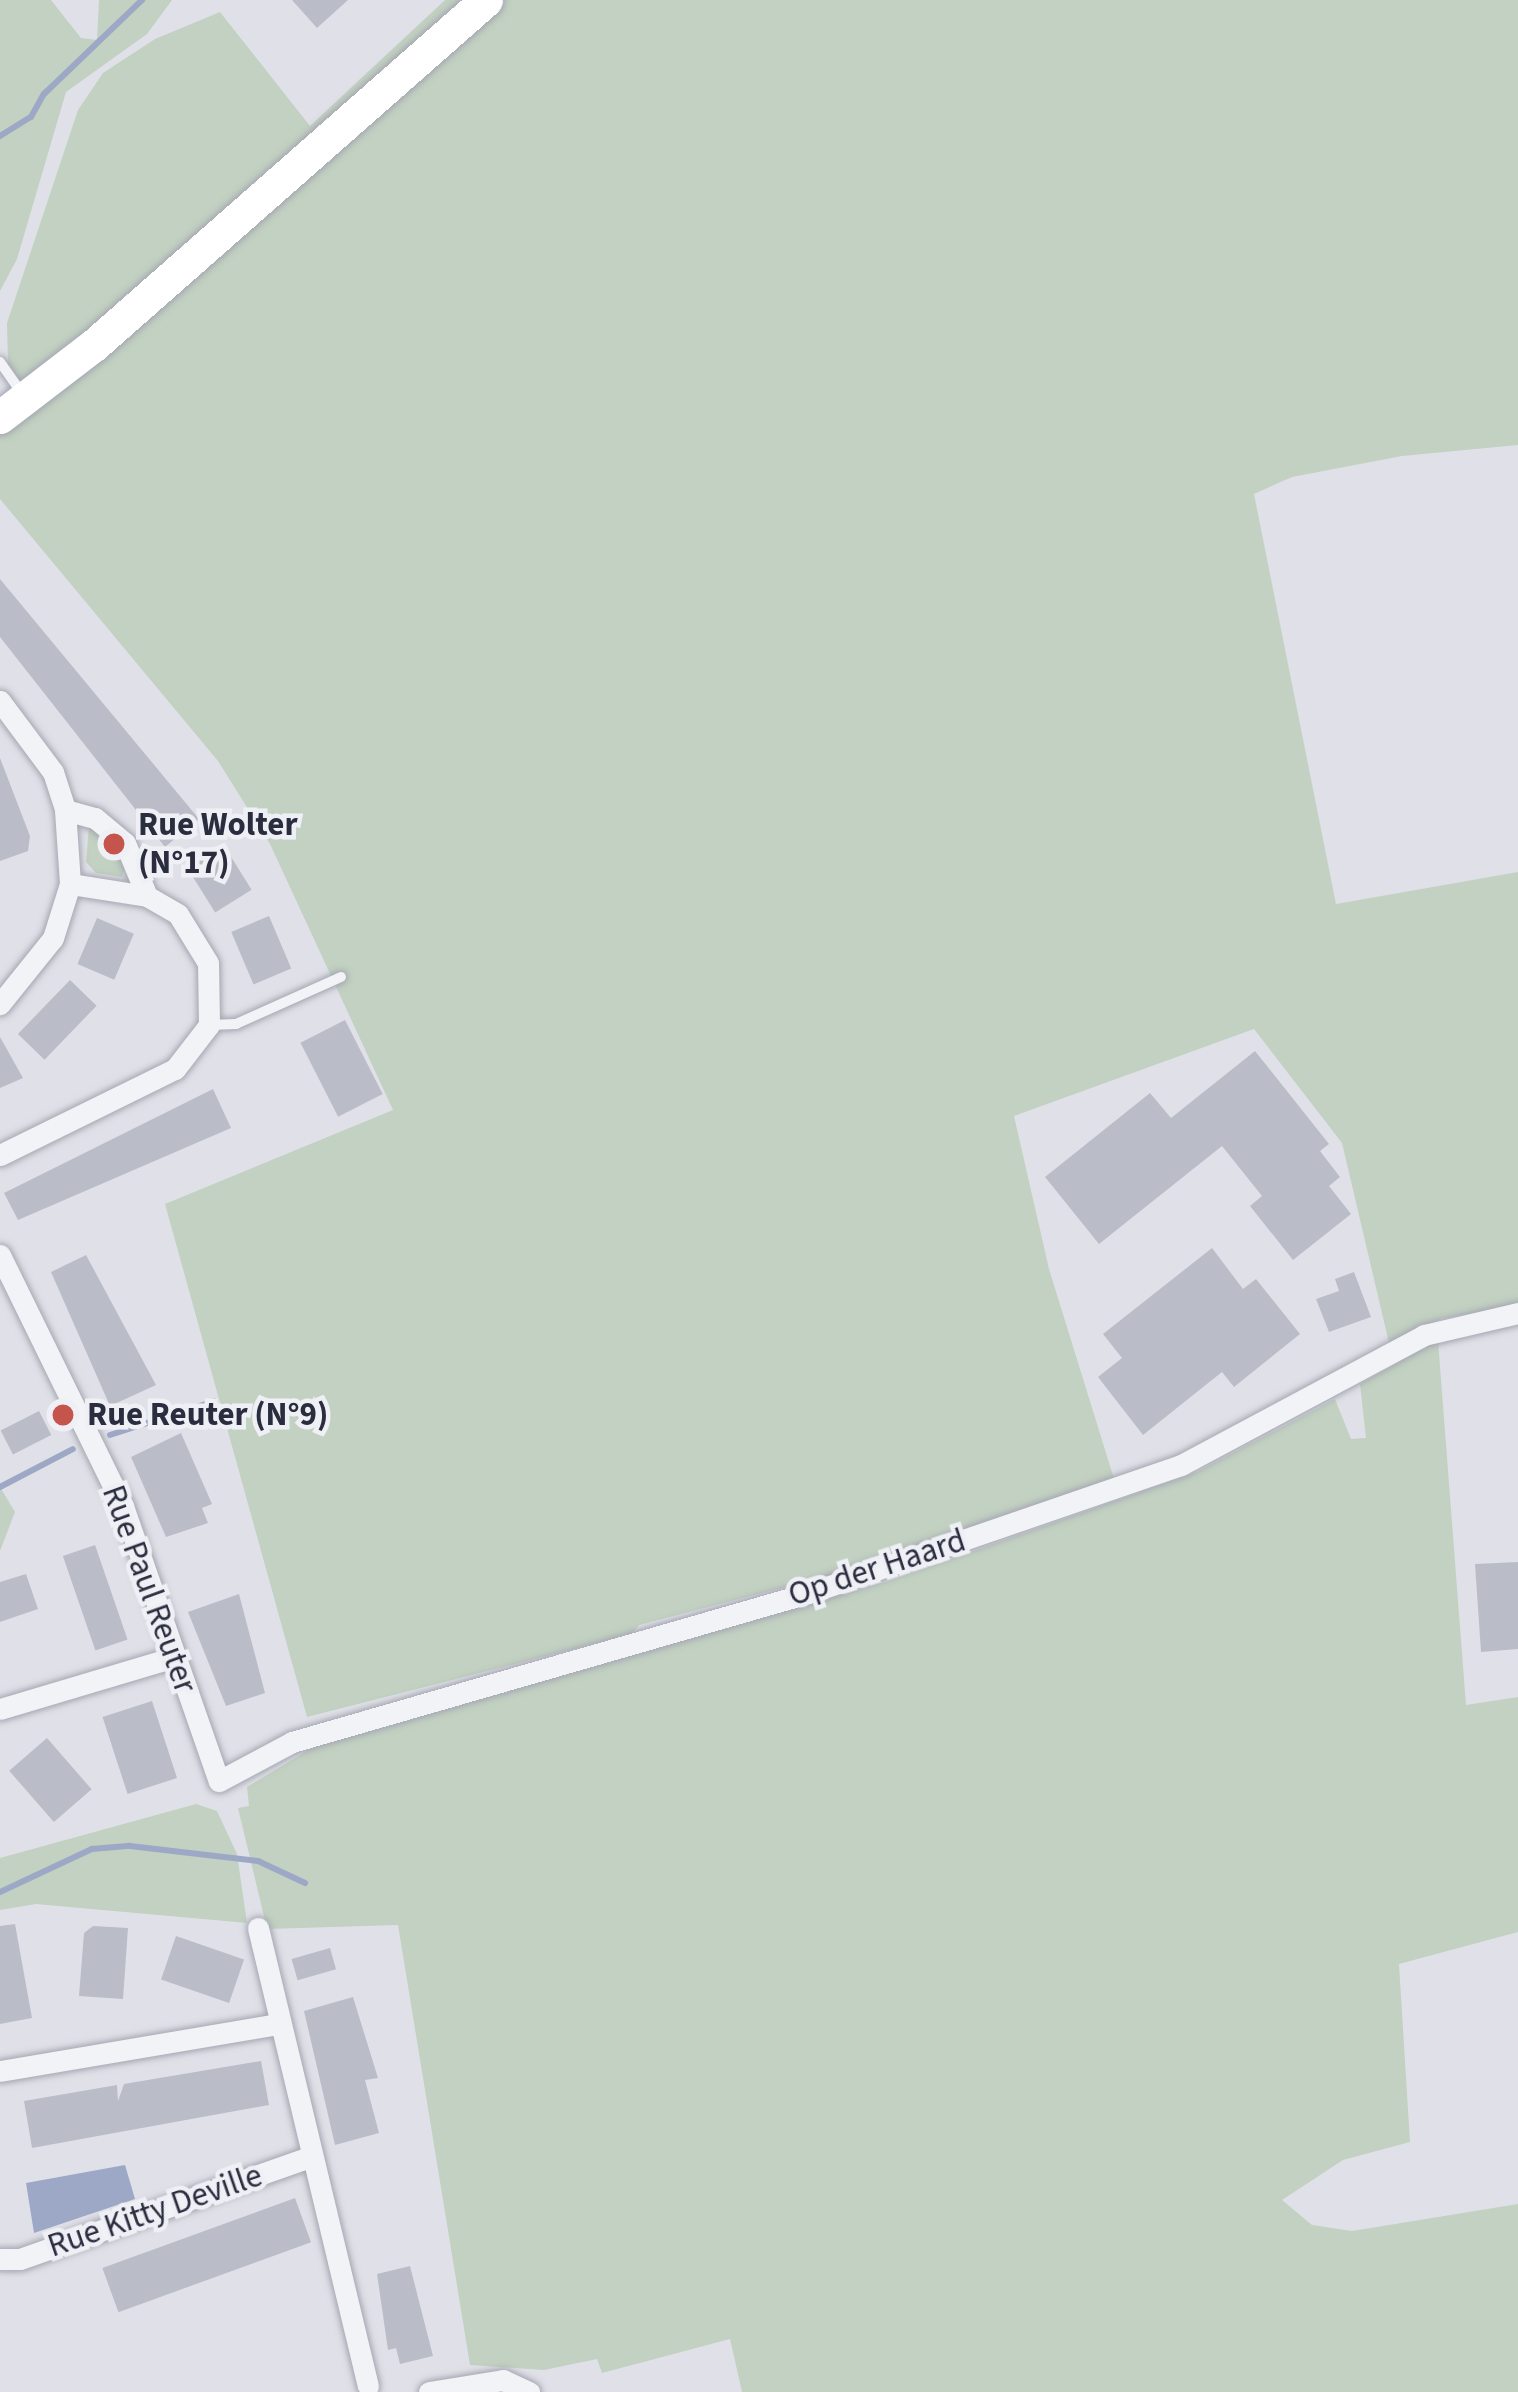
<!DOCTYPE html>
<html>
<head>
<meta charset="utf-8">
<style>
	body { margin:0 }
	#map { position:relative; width:1518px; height:2392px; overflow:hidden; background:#e0e1e8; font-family:"Source Sans 3",sans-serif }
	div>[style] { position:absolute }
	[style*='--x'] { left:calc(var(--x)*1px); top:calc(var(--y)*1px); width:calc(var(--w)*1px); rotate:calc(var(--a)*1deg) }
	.green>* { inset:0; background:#c2d1c1 }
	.water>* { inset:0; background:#9da8c6 }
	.stream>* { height:6px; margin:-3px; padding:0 3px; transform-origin:3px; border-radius:3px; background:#9da8c6 }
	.building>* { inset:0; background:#babcc7; transform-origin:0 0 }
	.roads { filter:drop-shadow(0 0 3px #a5a7b2) drop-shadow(0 0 3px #a5a7b2) }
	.service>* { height:10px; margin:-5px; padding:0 5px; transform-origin:5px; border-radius:5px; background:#f2f3f6 }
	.minor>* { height:21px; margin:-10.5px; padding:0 10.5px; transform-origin:10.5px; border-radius:10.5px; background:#f2f3f6 }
	.secondary>* { height:33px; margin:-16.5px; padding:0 16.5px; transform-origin:16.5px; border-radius:16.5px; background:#fff }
	.dots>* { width:33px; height:33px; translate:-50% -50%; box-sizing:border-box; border:6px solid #eff0f5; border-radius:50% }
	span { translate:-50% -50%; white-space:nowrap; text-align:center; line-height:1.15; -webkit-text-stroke:9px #eff0f5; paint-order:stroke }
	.poi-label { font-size:33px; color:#292d3e; font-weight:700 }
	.left { translate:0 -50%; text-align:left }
	.street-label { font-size:33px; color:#292d3e }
</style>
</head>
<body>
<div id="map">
	<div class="green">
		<div style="clip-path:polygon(0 0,51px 0,81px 38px,97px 40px,99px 0,172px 0,147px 34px,66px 92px,17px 259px,0 291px)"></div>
		<div style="clip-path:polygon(445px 0,1518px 0,1518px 445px,1402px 456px,1292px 477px,1254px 494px,1336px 904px,1518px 872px,1518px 1306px,1443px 1318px,1389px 1343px,1342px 1143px,1254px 1029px,1014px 1116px,1049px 1269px,1115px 1482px,843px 1572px,639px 1625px,632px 1634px,307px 1717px,165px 1204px,393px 1110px,270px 844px,218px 761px,0 499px,0 429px,36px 402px,8px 367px,7px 323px,78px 110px,103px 73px,155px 39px,220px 12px,310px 126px)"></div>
		<div style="clip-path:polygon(89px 826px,126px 864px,122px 877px,96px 873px,86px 862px)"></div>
		<div style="clip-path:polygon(1438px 1340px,1466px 1705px,1518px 1697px,1518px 1932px,1399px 1964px,1410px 2142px,1343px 2160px,1282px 2200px,1312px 2225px,1352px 2231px,1518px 2204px,1518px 2392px,742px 2392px,730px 2339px,602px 2373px,597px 2359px,544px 2370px,470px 2365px,398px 1925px,267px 1929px,238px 1808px,249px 1806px,247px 1787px,315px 1746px,889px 1581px,1197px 1472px,1335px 1399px,1351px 1439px,1366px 1438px,1360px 1384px)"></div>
		<div style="clip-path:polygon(0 1487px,15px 1512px,0 1551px)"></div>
		<div style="clip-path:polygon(196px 1804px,217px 1811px,237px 1854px,247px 1923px,36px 1904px,0 1910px,0 1858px)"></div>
	</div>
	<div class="water">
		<div style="clip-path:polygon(125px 2165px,135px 2199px,34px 2233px,26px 2183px)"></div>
	</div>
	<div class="stream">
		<div style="--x:0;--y:136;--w:36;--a:-32"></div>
		<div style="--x:31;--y:117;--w:26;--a:-61"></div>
		<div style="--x:44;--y:94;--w:136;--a:-43.8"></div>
		<div style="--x:110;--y:1435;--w:110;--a:-17.9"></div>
		<div style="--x:0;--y:1487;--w:82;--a:-27.5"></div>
		<div style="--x:0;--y:1892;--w:102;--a:-25.1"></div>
		<div style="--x:92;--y:1849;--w:38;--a:-5"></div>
		<div style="--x:130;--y:1846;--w:129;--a:6.7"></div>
		<div style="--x:258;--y:1861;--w:52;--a:25.1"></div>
	</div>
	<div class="building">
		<div style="clip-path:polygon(292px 0,348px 0,317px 28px)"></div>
		<div style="clip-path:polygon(0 579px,199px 819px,165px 847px,0 637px)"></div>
		<div style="clip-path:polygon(0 758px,30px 836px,28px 851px,0 861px)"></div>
		<div style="left:223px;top:844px;width:54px;height:43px;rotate:58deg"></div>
		<div style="left:269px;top:916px;width:57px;height:41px;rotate:67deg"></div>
		<div style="left:97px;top:918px;width:40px;height:50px;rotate:23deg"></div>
		<div style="left:70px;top:980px;width:37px;height:75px;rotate:44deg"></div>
		<div style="left:345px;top:1020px;width:83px;height:50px;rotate:63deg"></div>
		<div style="clip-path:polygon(0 1037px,23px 1078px,0 1088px)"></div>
		<div style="clip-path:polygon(1255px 1051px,1329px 1144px,1320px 1151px,1340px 1177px,1329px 1186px,1351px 1214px,1293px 1260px,1250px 1206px,1262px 1196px,1222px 1146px,1099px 1244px,1045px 1177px,1150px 1093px,1171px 1118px)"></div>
		<div style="clip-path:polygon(213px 1089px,231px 1128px,18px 1220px,4px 1193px)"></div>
		<div style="clip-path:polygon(1212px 1248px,1243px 1289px,1256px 1279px,1300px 1334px,1234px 1387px,1222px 1372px,1143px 1435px,1098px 1377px,1122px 1358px,1103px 1334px)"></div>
		<div style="clip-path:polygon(86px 1255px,156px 1385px,110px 1406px,51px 1272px)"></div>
		<div style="clip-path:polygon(1354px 1272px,1371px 1317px,1329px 1332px,1316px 1299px,1339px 1291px,1335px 1279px)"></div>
		<div style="left:39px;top:1411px;width:27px;height:43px;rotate:63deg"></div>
		<div style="clip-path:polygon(181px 1433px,212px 1504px,202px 1508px,208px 1523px,166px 1537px,131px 1457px)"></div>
		<div style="left:95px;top:1545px;width:100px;height:34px;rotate:71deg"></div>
		<div style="clip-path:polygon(1518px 1562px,1518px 1649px,1481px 1652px,1475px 1564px)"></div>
		<div style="clip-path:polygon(26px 1574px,38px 1609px,0 1622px,0 1582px)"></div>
		<div style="clip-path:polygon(239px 1594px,265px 1693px,226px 1706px,188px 1612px)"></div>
		<div style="left:152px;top:1701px;width:81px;height:52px;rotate:72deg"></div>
		<div style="left:47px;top:1738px;width:68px;height:50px;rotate:49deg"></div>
		<div style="clip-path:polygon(15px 1924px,32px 2018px,0 2024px,0 1926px)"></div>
		<div style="clip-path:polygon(93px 1926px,128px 1928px,123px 1999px,79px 1996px,84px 1933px)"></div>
		<div style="left:176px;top:1936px;width:72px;height:46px;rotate:19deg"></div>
		<div style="left:330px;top:1948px;width:22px;height:40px;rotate:74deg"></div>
		<div style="clip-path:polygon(353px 1997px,378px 2078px,365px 2080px,379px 2133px,335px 2145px,304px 2011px)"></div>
		<div style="clip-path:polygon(261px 2061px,269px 2105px,32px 2148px,24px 2101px,117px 2085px,118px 2101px,124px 2084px)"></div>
		<div style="left:295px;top:2198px;width:47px;height:205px;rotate:70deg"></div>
		<div style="clip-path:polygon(410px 2266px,433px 2356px,400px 2364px,396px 2348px,388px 2350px,377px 2274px)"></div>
	</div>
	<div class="roads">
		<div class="service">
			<div style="--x:0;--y:362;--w:39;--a:55"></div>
			<div style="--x:210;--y:1025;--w:26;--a:-2"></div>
			<div style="--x:236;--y:1024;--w:115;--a:-24.1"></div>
		</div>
		<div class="minor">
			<div style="--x:0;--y:701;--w:89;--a:53.3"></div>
			<div style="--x:53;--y:772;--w:40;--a:72"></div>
			<div style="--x:65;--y:810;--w:74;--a:86.1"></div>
			<div style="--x:70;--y:884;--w:57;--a:107.5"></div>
			<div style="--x:53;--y:938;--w:85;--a:128.8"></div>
			<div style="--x:65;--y:810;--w:31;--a:15"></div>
			<div style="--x:95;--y:818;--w:39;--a:40"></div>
			<div style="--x:125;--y:843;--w:57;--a:67.5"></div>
			<div style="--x:0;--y:1155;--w:195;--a:-26.2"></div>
			<div style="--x:175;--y:1069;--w:56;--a:-52.3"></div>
			<div style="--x:209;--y:1025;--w:62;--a:-90.9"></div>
			<div style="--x:208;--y:963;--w:57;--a:-121.5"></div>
			<div style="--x:178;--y:914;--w:36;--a:-150"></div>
			<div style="--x:147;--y:896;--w:78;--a:-171.1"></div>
			<div style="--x:0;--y:1255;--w:280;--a:63.9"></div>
			<div style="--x:123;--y:1506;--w:291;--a:70.8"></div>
			<div style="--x:219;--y:1781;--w:83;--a:-28.1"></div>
			<div style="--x:292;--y:1742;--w:544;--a:-16.1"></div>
			<div style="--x:815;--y:1591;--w:387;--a:-19"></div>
			<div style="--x:1181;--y:1465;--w:276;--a:-28.1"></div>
			<div style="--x:1424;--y:1335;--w:97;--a:-13.2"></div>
			<div style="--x:0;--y:1709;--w:182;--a:-16.6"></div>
			<div style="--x:258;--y:1928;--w:471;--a:76.5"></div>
			<div style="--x:0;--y:2071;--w:281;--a:-9.6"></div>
			<div style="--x:0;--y:2259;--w:20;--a:0"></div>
			<div style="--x:20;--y:2259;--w:307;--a:-19.4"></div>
			<div style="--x:429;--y:2392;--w:75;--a:-9.2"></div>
			<div style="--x:503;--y:2380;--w:29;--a:25"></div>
		</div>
		<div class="secondary">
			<div style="--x:0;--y:417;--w:118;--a:-37.5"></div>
			<div style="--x:94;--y:345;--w:522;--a:-41.35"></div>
		</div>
	</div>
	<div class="dots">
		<div style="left:114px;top:844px;background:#c5544c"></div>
		<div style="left:63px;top:1415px;background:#c5544c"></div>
	</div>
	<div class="poi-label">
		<span class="left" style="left:138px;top:844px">Rue Wolter<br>(N°17)</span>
		<span class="left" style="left:87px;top:1415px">Rue Reuter (N°9)</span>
	</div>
	<div class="street-label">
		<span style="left:877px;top:1568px;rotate:-18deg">Op der Haard</span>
		<span style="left:149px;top:1589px;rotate:70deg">Rue Paul Reuter</span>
		<span style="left:155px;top:2211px;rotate:-19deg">Rue Kitty Deville</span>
	</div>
</div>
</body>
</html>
